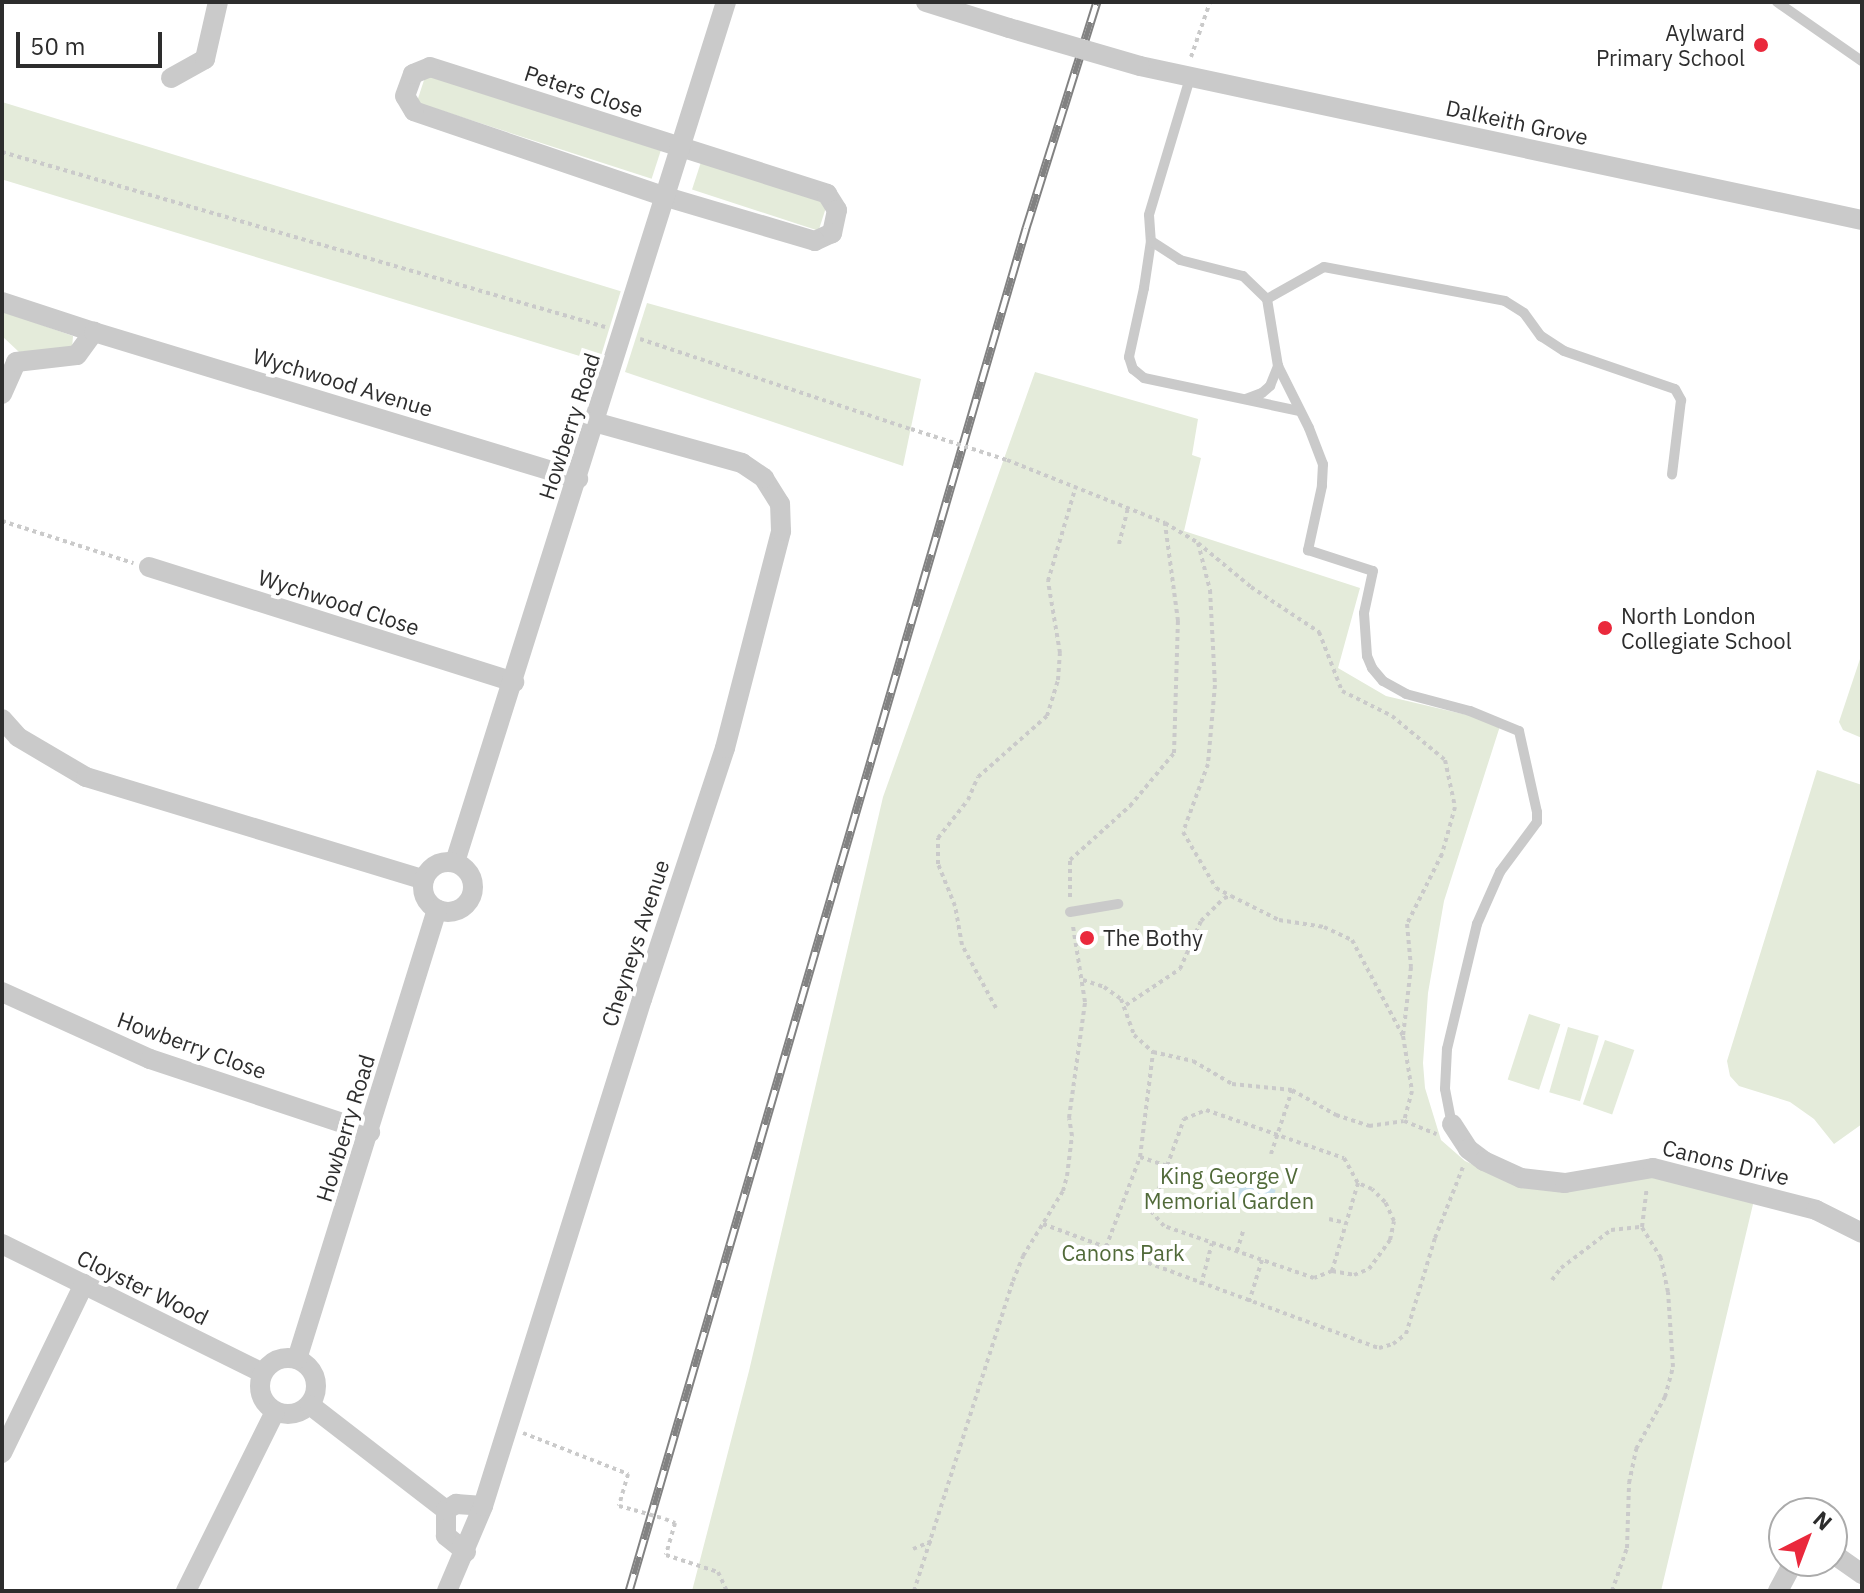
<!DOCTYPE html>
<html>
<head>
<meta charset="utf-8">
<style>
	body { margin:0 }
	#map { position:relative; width:1864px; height:1593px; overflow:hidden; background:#fff; font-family:"IBM Plex Sans",sans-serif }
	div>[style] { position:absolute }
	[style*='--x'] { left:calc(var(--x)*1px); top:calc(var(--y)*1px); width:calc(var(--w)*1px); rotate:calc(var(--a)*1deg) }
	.green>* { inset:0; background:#e4ebda; transform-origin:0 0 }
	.water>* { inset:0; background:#c5deec; transform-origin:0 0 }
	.path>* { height:4px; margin-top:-2px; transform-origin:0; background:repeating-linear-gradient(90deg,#cacaca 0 4px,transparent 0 8px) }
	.service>* { height:10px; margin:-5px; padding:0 5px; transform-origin:5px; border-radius:5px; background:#cacaca }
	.minor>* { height:20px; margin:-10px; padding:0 10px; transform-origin:10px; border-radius:10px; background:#cacaca }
	.minor>.ring { margin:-10px; padding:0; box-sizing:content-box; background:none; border:20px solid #cacaca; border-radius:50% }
	.rail>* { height:9px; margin-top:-4.5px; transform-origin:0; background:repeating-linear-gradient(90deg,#fff 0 18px,#828282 0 36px); box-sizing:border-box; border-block:2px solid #828282 }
	.path-bridge>* { height:4px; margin-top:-2px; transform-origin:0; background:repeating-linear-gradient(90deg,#cacaca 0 4px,transparent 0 8px) }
	.minor-bridge>* { height:20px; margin:-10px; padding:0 10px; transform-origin:10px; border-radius:10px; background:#cacaca }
	.dots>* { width:22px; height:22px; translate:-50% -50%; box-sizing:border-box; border:4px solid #fff; border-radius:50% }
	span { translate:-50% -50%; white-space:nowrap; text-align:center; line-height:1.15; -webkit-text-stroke:8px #fff; paint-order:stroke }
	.poi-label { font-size:22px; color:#2d2d2d }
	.right { translate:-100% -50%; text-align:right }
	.left { translate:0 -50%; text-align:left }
	.street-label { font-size:22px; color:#2d2d2d }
	.park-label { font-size:22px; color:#516a39 }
	.frame { position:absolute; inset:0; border:4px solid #2d2d2d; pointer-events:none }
	.north { position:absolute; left:1768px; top:1497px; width:80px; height:80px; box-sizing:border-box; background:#fff; border:2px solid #ababab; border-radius:50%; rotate:42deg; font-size:22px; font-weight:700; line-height:32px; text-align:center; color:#2d2d2d }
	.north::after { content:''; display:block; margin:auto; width:28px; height:36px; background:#ea293c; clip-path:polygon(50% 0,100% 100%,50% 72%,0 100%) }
	.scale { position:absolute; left:16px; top:32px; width:146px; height:36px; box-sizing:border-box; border:4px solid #2d2d2d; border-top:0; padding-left:10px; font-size:24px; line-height:28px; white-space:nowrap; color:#2d2d2d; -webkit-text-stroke:6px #fff; paint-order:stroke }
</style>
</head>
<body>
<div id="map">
	<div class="green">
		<div style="left:426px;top:74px;width:247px;height:30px;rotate:18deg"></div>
		<div style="left:2px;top:102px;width:647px;height:74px;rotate:17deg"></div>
		<div style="left:701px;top:162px;width:133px;height:29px;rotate:18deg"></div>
		<div style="clip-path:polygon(647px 303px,921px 379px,903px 466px,625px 372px)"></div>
		<div style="clip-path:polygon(2px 311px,73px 336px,72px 349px,19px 352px,2px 336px)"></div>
		<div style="clip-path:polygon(1035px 372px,1198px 419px,1192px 455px,1201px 458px,1184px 531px,1360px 588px,1338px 668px,1386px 696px,1501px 723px,1444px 901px,1428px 993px,1423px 1063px,1425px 1088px,1441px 1140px,1465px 1161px,1491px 1173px,1658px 1175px,1754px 1200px,1661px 1591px,692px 1591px,749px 1371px,883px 797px)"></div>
		<div style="clip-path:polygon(1862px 653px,1862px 738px,1843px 730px,1839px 722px)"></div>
		<div style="clip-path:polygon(1817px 770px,1862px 785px,1862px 1124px,1834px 1144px,1814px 1119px,1790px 1102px,1739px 1086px,1730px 1076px,1727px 1061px)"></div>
		<div style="left:1529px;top:1014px;width:33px;height:69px;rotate:18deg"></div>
		<div style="left:1568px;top:1027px;width:32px;height:68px;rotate:16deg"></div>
		<div style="left:1605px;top:1040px;width:31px;height:68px;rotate:19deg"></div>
	</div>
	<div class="water">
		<div style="left:1242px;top:1180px;width:35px;height:20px;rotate:16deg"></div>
	</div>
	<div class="path">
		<div style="--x:1191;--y:57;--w:58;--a:-70.9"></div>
		<div style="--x:2;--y:152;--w:628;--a:16.18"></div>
		<div style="--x:640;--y:339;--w:286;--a:18.4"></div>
		<div style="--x:1007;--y:460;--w:170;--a:21.7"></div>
		<div style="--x:1165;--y:523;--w:39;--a:31"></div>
		<div style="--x:1198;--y:543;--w:49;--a:75.7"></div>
		<div style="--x:1210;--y:590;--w:95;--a:87"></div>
		<div style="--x:1215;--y:685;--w:79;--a:95.1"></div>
		<div style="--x:1208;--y:764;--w:72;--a:110.2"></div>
		<div style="--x:1183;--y:832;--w:65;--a:59.5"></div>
		<div style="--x:1216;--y:888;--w:17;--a:28"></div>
		<div style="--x:2;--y:521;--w:138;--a:17.8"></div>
		<div style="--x:1198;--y:543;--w:69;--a:39.7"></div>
		<div style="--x:1251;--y:587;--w:82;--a:33.5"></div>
		<div style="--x:1319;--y:632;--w:63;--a:68.7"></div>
		<div style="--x:1342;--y:691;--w:56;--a:26.6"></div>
		<div style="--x:1392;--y:716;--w:69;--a:39.7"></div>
		<div style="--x:1445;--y:760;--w:48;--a:78"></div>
		<div style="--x:1455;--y:807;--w:49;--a:105.5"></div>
		<div style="--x:1442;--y:854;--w:78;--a:116.6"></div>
		<div style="--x:1407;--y:924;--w:43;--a:84.7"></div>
		<div style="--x:1411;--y:967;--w:69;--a:96.6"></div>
		<div style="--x:1119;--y:544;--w:37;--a:-76"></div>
		<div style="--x:1070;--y:897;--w:37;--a:-90"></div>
		<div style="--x:1070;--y:860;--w:81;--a:-42"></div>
		<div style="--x:1130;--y:806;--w:69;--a:-50.3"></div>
		<div style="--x:1174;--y:753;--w:132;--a:-88.3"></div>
		<div style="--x:1178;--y:621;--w:99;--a:-97.6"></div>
		<div style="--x:1083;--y:980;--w:22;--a:18"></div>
		<div style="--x:1104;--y:987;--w:21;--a:35"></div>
		<div style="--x:1121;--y:999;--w:38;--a:70"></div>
		<div style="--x:1134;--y:1035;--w:25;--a:42"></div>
		<div style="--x:1153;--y:1052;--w:41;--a:12.7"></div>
		<div style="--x:1193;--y:1061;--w:45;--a:30.5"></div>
		<div style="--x:1232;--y:1084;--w:60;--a:5.7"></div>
		<div style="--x:1292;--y:1090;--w:51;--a:29.6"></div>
		<div style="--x:1336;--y:1115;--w:35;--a:18"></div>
		<div style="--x:1369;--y:1126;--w:35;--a:-8"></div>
		<div style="--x:1404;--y:1121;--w:35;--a:22"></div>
		<div style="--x:1126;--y:1005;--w:65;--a:-33.7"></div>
		<div style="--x:1180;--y:969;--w:52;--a:-66.4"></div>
		<div style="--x:1201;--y:921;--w:33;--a:-45"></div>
		<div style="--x:1224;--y:898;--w:7;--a:-16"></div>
		<div style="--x:1231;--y:896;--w:54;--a:26.6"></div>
		<div style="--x:1279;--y:920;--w:46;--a:8.8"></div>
		<div style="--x:1324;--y:927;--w:31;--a:25"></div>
		<div style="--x:1352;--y:940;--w:109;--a:62"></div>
		<div style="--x:1403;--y:1036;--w:56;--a:80.7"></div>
		<div style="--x:1412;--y:1091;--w:31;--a:105"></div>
		<div style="--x:996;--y:1008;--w:72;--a:-118.4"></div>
		<div style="--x:962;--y:945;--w:40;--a:-100"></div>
		<div style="--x:955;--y:906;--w:45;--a:-112"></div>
		<div style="--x:938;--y:864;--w:26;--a:-90"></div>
		<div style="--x:938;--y:838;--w:48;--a:-51.7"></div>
		<div style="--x:968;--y:800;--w:25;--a:-67"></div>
		<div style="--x:978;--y:777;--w:92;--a:-41.5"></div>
		<div style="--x:1047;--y:716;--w:38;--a:-73"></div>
		<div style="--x:1058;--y:680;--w:27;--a:-86"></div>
		<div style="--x:1060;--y:653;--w:73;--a:-99.5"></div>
		<div style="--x:1048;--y:581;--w:99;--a:-73.6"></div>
		<div style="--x:1206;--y:1110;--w:146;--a:19.2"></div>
		<div style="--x:1344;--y:1158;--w:29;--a:61"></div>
		<div style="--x:1358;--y:1183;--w:92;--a:106.5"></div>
		<div style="--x:1332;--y:1271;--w:19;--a:159"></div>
		<div style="--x:1314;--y:1278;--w:159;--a:-160.9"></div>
		<div style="--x:1164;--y:1226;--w:20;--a:-131"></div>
		<div style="--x:1151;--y:1211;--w:98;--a:-70.3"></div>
		<div style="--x:1184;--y:1119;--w:24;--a:-22"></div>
		<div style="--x:1271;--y:1154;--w:67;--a:-71.8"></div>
		<div style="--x:1140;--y:1157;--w:44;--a:18.4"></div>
		<div style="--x:1329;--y:1219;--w:17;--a:13"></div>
		<div style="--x:1043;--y:1224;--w:358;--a:20.3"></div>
		<div style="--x:1379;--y:1348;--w:15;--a:-16"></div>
		<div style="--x:1393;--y:1344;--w:16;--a:-38"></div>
		<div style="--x:1406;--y:1334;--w:100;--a:-73.2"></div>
		<div style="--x:1435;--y:1238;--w:76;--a:-68.5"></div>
		<div style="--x:1106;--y:1247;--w:96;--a:-69.3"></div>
		<div style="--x:1140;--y:1157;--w:106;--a:-82.9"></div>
		<div style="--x:1237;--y:1251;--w:21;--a:-73"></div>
		<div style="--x:1332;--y:1271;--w:22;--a:10"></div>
		<div style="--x:1354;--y:1275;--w:16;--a:-22"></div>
		<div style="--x:1369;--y:1269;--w:36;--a:-54"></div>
		<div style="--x:1390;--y:1240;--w:19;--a:-78"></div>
		<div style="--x:1394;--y:1221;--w:21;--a:-115"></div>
		<div style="--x:1385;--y:1202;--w:18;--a:-135"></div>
		<div style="--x:1372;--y:1189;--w:15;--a:-157"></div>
		<div style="--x:1552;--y:1280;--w:15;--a:-53"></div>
		<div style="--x:1561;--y:1268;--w:63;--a:-37.2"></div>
		<div style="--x:1611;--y:1230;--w:31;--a:-6"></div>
		<div style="--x:1201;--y:1285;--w:43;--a:-75.3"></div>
		<div style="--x:1249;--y:1302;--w:44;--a:-72.8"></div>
		<div style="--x:523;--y:1433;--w:113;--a:21.3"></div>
		<div style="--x:628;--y:1474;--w:33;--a:106"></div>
		<div style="--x:619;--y:1506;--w:16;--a:15"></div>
		<div style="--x:665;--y:1519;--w:11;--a:22"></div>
		<div style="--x:675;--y:1523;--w:33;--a:106"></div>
		<div style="--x:666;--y:1555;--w:55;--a:18.1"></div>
		<div style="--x:718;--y:1572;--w:21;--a:65"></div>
		<div style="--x:913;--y:1549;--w:21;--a:-23"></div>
		<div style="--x:914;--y:1591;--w:325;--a:-72.3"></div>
		<div style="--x:1013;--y:1281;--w:27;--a:-68"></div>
		<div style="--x:1023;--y:1256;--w:76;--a:-58.4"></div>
		<div style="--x:1063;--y:1191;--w:16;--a:-75"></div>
		<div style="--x:1067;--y:1176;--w:40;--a:-82.9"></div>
		<div style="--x:1072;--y:1136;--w:18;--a:-99"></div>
		<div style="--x:1069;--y:1118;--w:117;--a:-82.1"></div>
		<div style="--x:1085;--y:1002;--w:77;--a:-99"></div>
		<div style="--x:1612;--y:1591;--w:46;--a:-70.8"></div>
		<div style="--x:1627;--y:1548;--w:65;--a:-88.2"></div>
		<div style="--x:1629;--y:1483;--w:35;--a:-78"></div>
		<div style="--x:1636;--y:1449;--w:60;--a:-60.9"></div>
		<div style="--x:1665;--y:1397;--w:31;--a:-75"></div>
		<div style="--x:1673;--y:1367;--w:75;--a:-93.8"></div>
		<div style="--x:1668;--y:1292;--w:35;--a:-102"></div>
		<div style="--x:1661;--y:1258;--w:36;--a:-122"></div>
		<div style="--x:1642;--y:1227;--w:38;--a:-83"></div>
	</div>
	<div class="service">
		<div style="--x:1777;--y:2;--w:103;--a:34.8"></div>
		<div style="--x:1190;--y:78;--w:143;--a:106.7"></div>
		<div style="--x:1149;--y:215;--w:26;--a:86"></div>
		<div style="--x:1151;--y:241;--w:48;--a:98.5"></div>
		<div style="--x:1144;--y:288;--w:71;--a:102.3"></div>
		<div style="--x:1129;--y:357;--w:13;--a:72"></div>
		<div style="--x:1133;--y:369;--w:14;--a:39"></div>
		<div style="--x:1144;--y:378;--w:158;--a:12"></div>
		<div style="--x:1151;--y:241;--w:35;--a:33"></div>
		<div style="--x:1180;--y:260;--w:65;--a:14.3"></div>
		<div style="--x:1243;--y:276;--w:33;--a:44"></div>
		<div style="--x:1267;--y:299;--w:68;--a:80.7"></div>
		<div style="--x:1278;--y:366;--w:69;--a:63.4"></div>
		<div style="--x:1309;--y:428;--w:39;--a:69"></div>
		<div style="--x:1323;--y:464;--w:22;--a:93"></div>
		<div style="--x:1322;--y:486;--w:66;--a:102.3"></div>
		<div style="--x:1308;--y:550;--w:68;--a:17.9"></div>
		<div style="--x:1373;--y:571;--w:43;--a:102.1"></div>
		<div style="--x:1364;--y:613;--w:43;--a:86"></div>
		<div style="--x:1367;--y:656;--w:13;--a:67"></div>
		<div style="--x:1372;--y:668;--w:17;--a:50"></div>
		<div style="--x:1383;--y:681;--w:26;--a:29"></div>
		<div style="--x:1406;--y:694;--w:66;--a:14.9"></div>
		<div style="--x:1470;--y:711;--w:53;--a:22.2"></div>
		<div style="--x:1519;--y:731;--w:83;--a:77.5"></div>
		<div style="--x:1537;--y:812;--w:10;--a:90"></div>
		<div style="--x:1537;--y:822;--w:62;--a:126.5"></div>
		<div style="--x:1500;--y:872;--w:57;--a:113.9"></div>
		<div style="--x:1477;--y:924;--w:129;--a:103.5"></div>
		<div style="--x:1447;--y:1049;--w:40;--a:92.9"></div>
		<div style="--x:1445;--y:1089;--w:36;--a:79"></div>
		<div style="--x:1267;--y:299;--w:65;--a:-29.3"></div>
		<div style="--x:1324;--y:267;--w:184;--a:10.6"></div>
		<div style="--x:1505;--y:301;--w:22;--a:32"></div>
		<div style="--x:1524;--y:313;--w:29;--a:54"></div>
		<div style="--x:1541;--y:336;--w:27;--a:33"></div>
		<div style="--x:1564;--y:351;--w:117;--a:18.9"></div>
		<div style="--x:1675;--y:389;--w:13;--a:61"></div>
		<div style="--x:1681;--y:400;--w:75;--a:96.9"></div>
		<div style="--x:1246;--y:399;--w:17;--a:-21"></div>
		<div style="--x:1262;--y:393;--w:11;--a:-41"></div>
		<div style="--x:1270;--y:386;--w:22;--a:-68"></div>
		<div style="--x:1070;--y:912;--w:49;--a:-9.5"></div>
	</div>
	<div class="minor">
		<div style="--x:926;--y:2;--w:87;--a:17.4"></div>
		<div style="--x:1140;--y:66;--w:738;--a:12.04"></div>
		<div style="--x:430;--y:67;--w:417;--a:17.7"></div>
		<div style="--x:827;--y:194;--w:19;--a:58"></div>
		<div style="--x:837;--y:210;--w:24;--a:102"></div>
		<div style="--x:832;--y:233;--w:19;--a:155"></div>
		<div style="--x:815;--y:241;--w:155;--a:-163.5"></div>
		<div style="--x:666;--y:197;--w:266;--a:-161.2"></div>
		<div style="--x:414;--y:111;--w:17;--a:-121"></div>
		<div style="--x:405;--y:96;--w:23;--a:-70"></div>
		<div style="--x:413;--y:74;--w:18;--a:-22"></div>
		<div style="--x:171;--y:78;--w:39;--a:-29"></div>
		<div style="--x:205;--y:59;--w:58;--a:-77.2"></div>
		<div style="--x:2;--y:302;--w:97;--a:18.1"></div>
		<div style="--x:2;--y:394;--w:35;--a:-66"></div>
		<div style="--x:16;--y:362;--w:61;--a:-6.5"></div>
		<div style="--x:77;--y:355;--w:29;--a:-54"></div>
		<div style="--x:94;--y:332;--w:506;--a:16.89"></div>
		<div style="--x:149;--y:567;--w:383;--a:17.5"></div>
		<div style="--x:2;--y:719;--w:24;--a:48"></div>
		<div style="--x:18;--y:737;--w:79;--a:30.5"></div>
		<div style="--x:86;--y:777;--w:353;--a:16.9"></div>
		<div style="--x:455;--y:862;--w:902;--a:-72.51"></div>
		<div class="ring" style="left:423px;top:862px;width:30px;height:30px"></div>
		<div style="--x:2;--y:992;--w:162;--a:24.4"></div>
		<div style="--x:150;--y:1059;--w:232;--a:18.4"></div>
		<div style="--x:1452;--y:1124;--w:30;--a:57"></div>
		<div style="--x:1468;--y:1149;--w:20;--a:37"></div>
		<div style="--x:1484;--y:1161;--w:41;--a:24.7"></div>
		<div style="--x:1521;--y:1178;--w:44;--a:6.5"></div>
		<div style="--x:1565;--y:1183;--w:89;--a:-9.7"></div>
		<div style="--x:1653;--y:1168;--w:168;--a:14.4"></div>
		<div style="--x:1816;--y:1210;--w:51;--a:26.6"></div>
		<div style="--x:2;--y:1244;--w:291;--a:26.3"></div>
		<div class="ring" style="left:260px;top:1358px;width:36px;height:36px"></div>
		<div style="--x:297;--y:1359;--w:471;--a:-72.7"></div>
		<div style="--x:310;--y:1405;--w:172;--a:37.7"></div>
		<div style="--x:2;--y:1453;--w:188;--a:-64.1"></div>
		<div style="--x:466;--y:1552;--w:26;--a:-141"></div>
		<div style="--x:446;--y:1536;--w:26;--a:-90"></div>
		<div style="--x:446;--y:1510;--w:12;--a:-31"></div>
		<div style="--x:456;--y:1504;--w:27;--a:4"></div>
		<div style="--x:1832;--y:1553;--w:37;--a:35"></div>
		<div style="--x:186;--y:1591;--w:200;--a:-63.6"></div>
		<div style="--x:447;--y:1591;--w:92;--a:-67"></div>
		<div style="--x:483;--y:1506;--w:531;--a:-72.59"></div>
		<div style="--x:642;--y:999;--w:264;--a:-71.7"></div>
		<div style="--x:725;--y:748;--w:224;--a:-75.5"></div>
		<div style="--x:781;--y:531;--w:27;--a:-92"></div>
		<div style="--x:780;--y:504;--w:31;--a:-122"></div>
		<div style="--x:764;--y:478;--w:27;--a:-146"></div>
		<div style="--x:742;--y:463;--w:154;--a:-164.5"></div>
		<div style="--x:1778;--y:1591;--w:34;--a:-62"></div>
	</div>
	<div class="rail">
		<div style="--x:629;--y:1591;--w:1420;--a:-73.76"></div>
		<div style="--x:1026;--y:228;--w:237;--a:-72.6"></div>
	</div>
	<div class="path-bridge">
		<div style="--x:911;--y:429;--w:101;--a:17.9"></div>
		<div style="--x:634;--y:1510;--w:32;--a:16"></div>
	</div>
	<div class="minor-bridge">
		<div style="--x:1009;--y:28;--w:136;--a:16.2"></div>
	</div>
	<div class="dots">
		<div style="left:1761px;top:45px;background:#ea293c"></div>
		<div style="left:1605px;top:628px;background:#ea293c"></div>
		<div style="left:1087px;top:938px;background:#ea293c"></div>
	</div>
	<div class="poi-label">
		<span class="right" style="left:1745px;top:45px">Aylward<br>Primary School</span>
		<span class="left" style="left:1621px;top:628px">North London<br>Collegiate School</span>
		<span class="left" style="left:1103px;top:938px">The Bothy</span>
	</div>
	<div class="street-label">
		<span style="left:584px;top:91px;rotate:18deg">Peters Close</span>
		<span style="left:1517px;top:122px;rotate:12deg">Dalkeith Grove</span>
		<span style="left:343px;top:382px;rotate:17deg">Wychwood Avenue</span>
		<span style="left:569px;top:426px;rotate:-72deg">Howberry Road</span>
		<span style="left:339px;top:602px;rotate:18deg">Wychwood Close</span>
		<span style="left:635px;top:943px;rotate:-72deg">Cheyneys Avenue</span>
		<span style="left:192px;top:1045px;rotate:20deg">Howberry Close</span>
		<span style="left:345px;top:1128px;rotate:-73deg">Howberry Road</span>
		<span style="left:1726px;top:1162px;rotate:14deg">Canons Drive</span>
		<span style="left:143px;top:1287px;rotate:26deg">Cloyster Wood</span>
	</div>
	<div class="park-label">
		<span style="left:1229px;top:1188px">King George V<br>Memorial Garden</span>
		<span style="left:1123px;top:1253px">Canons Park</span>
	</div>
	<div class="frame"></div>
	<div class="north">N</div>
	<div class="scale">50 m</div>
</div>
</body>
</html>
